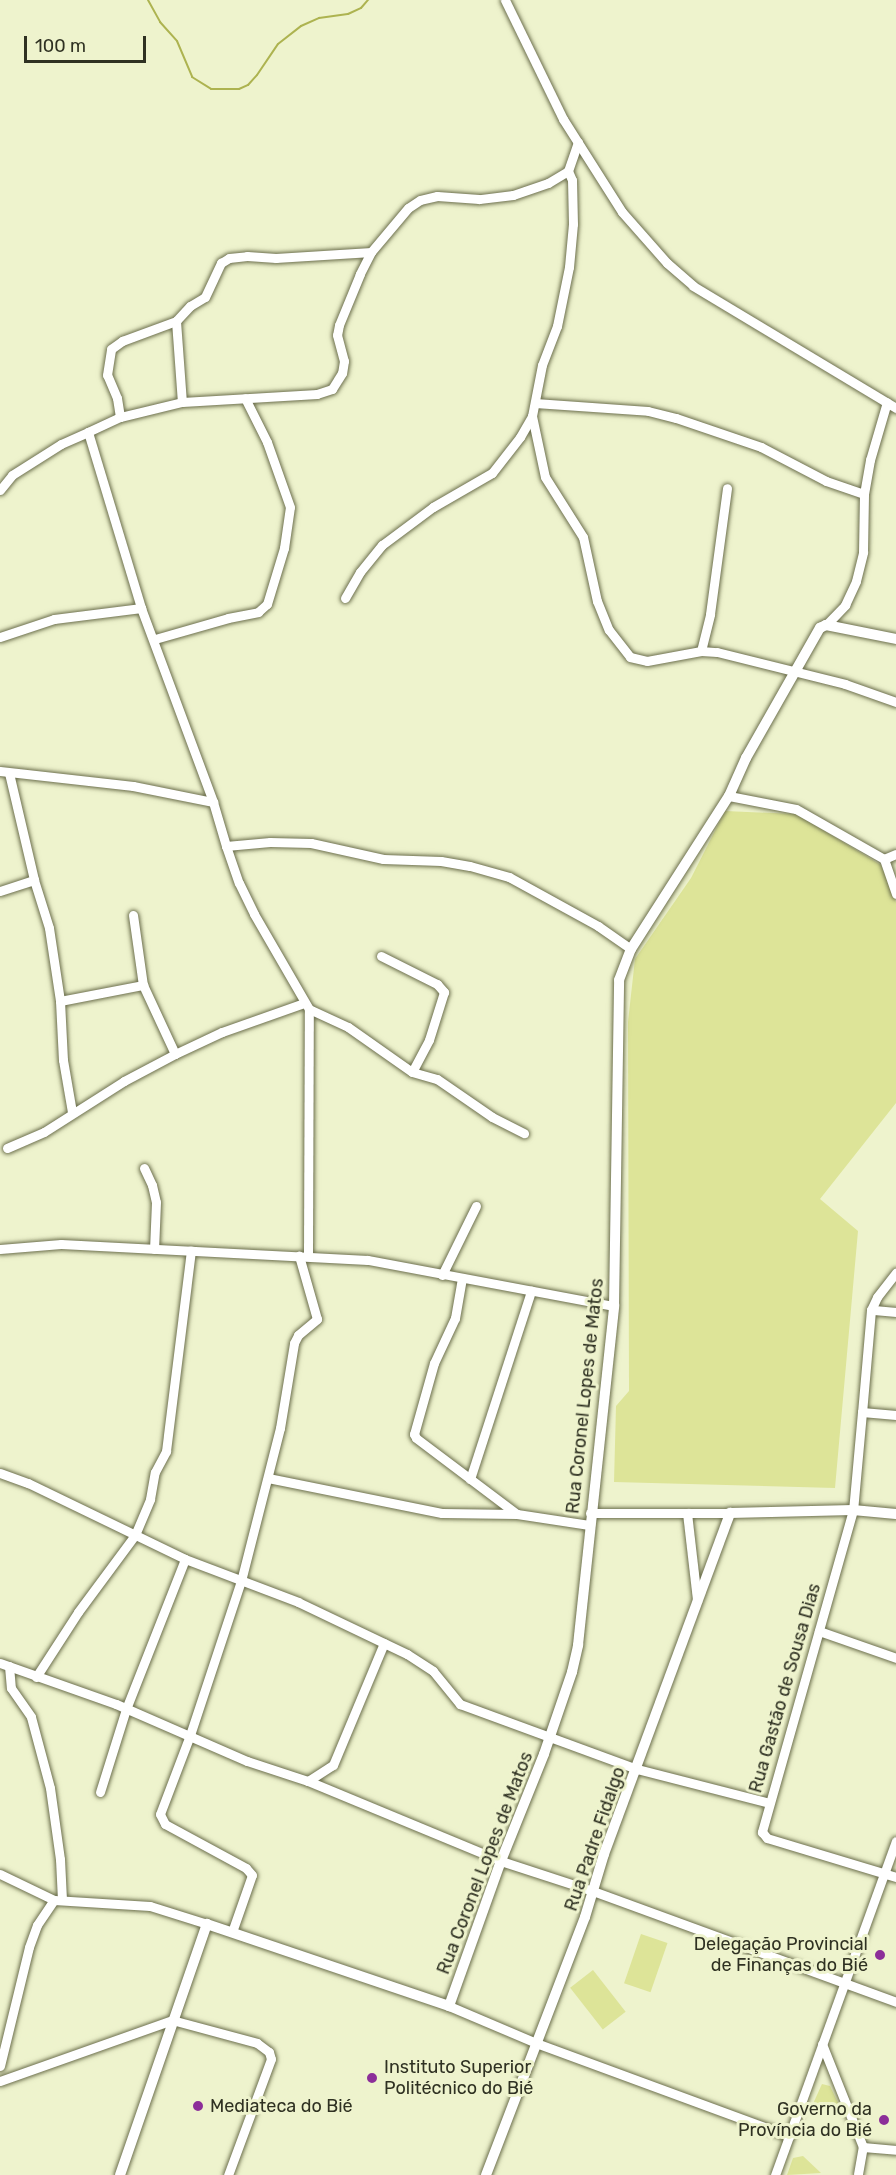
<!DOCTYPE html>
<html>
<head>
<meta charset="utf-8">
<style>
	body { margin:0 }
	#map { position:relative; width:896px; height:2175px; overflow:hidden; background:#eef3cd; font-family:Rubik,sans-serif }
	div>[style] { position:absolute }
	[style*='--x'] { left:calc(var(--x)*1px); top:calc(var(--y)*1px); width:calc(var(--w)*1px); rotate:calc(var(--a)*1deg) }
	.green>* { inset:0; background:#dde498; transform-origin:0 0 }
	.stream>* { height:2px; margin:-1px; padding:0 1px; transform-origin:1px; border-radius:1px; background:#adb350 }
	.roads { filter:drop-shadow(0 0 2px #6c6f4d) drop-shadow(0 0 2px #6c6f4d) }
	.minor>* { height:9px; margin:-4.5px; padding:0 4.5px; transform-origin:4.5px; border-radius:4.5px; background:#fff }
	.tertiary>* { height:10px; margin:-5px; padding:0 5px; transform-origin:5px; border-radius:5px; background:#fff }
	.dots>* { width:16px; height:16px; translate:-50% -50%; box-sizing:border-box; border:3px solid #eef3cd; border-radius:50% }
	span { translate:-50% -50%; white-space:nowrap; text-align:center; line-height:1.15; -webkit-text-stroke:6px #eef3cd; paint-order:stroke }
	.street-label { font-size:18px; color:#2f3122 }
	.poi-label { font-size:18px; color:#2f3122 }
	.right { translate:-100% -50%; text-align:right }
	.left { translate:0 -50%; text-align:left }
	.scale { position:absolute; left:24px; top:36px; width:122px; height:27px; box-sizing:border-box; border:3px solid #2f3122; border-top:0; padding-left:8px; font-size:18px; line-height:21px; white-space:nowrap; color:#2f3122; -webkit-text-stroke:4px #eef3cd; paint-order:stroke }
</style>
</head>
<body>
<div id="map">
	<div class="green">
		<div style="clip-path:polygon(725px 811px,796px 814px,881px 865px,896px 902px,896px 1103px,820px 1199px,858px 1231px,835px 1488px,614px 1482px,616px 1406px,629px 1391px,628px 1022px,635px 959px,691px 878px)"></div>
		<div style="left:641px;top:1934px;width:28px;height:52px;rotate:19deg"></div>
		<div style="left:593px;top:1970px;width:53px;height:29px;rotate:52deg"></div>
		<div style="clip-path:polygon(822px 2084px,830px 2086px,843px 2113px,819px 2114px,812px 2106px)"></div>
		<div style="clip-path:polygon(803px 2156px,821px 2173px,787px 2175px,793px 2158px)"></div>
	</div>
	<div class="stream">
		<div style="--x:148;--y:0;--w:25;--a:61"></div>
		<div style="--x:160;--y:22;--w:25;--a:48"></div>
		<div style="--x:177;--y:41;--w:39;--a:67"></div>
		<div style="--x:192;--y:77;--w:22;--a:32"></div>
		<div style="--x:211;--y:89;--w:28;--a:0"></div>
		<div style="--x:239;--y:89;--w:10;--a:-24"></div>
		<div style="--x:248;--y:85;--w:13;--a:-48"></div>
		<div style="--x:257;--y:75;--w:37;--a:-56"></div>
		<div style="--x:278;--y:44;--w:29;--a:-38"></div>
		<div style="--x:301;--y:26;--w:20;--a:-24"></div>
		<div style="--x:319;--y:18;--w:29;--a:-8"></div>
		<div style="--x:348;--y:14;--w:14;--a:-25"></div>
		<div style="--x:361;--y:8;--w:11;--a:-49"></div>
	</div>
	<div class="roads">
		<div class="minor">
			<div style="--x:505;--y:0;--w:132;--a:64"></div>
			<div style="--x:563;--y:119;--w:110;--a:57.6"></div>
			<div style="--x:622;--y:212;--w:68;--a:48.6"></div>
			<div style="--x:667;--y:263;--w:35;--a:41"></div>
			<div style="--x:693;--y:286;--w:237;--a:31"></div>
			<div style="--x:578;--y:142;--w:31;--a:109"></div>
			<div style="--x:568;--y:171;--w:23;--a:149"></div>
			<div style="--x:548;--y:183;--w:37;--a:161"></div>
			<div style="--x:513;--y:195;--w:34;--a:173"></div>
			<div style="--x:479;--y:199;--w:42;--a:-175.9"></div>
			<div style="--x:437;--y:196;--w:17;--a:167"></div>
			<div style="--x:420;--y:200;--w:14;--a:146"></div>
			<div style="--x:408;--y:208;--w:57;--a:130.1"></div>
			<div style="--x:371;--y:252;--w:25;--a:117"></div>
			<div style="--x:360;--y:274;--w:55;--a:112.4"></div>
			<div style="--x:339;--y:325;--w:10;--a:101"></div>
			<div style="--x:337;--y:335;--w:27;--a:75"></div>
			<div style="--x:344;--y:361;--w:12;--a:99"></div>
			<div style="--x:342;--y:373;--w:19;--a:122"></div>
			<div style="--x:332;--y:389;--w:16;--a:162"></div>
			<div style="--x:317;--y:394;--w:135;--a:176.6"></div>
			<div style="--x:182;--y:402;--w:64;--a:166.4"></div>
			<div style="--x:120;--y:417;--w:35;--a:155"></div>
			<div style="--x:88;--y:432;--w:184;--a:73.2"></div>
			<div style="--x:141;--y:608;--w:207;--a:69.6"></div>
			<div style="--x:213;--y:802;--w:46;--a:73.5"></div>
			<div style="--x:226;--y:846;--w:44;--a:-5.2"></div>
			<div style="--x:270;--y:842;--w:41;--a:1.4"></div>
			<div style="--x:311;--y:843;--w:74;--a:12.5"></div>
			<div style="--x:383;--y:859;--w:58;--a:2"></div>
			<div style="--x:441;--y:861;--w:29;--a:10"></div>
			<div style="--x:470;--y:866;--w:41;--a:15.8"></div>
			<div style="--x:509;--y:877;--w:102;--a:28.8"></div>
			<div style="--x:598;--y:926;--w:40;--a:34.9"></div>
			<div style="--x:176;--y:321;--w:81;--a:85.8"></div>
			<div style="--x:535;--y:403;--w:113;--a:4"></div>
			<div style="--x:648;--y:411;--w:29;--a:14"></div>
			<div style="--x:676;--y:418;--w:90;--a:18.8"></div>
			<div style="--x:761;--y:447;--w:73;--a:27.6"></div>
			<div style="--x:826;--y:481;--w:40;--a:18.9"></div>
			<div style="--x:532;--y:416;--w:62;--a:78"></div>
			<div style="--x:545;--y:477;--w:71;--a:57.7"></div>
			<div style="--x:583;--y:537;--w:66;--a:77.7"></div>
			<div style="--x:597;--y:601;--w:31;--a:68"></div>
			<div style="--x:609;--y:630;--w:34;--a:52"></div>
			<div style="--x:630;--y:657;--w:17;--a:13"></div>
			<div style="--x:647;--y:661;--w:55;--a:-10.5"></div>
			<div style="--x:701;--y:651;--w:16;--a:4"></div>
			<div style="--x:717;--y:652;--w:132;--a:14"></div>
			<div style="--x:845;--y:684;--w:54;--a:19.4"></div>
			<div style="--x:120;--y:417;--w:19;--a:-99"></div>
			<div style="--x:117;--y:398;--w:25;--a:-113"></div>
			<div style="--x:107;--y:375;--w:26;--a:-81"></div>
			<div style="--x:111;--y:349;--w:14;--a:-36"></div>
			<div style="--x:122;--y:341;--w:58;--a:-20.3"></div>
			<div style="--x:176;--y:321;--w:21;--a:-47"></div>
			<div style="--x:190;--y:306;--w:17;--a:-31"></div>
			<div style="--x:205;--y:297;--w:38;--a:-65"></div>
			<div style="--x:221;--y:263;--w:9;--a:-32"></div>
			<div style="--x:229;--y:258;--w:18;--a:-6"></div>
			<div style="--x:247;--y:256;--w:29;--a:4"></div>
			<div style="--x:276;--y:258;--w:95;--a:-3.6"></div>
			<div style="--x:0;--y:490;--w:19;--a:-51"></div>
			<div style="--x:12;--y:475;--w:58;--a:-32.3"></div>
			<div style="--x:61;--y:444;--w:30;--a:-24"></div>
			<div style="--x:345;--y:598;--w:30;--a:-60"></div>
			<div style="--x:360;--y:572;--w:35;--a:-51"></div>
			<div style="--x:382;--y:545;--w:64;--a:-36.7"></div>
			<div style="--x:433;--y:507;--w:68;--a:-30"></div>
			<div style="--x:492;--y:473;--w:46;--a:-52.1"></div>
			<div style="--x:520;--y:437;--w:24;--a:-60"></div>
			<div style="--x:532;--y:416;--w:52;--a:-78.9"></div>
			<div style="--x:542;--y:365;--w:42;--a:-69"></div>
			<div style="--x:557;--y:326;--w:60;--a:-78.5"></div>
			<div style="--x:569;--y:267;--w:43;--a:-84.7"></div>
			<div style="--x:573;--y:224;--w:44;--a:-91.3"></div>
			<div style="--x:572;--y:180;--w:10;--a:-114"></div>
			<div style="--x:826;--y:625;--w:28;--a:-46"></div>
			<div style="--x:845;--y:605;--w:26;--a:-65"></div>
			<div style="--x:856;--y:581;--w:30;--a:-76"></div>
			<div style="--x:863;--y:552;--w:58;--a:-89"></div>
			<div style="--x:864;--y:494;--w:35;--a:-80"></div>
			<div style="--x:870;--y:460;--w:60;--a:-73.7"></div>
			<div style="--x:0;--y:637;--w:57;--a:-18.4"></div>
			<div style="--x:54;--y:619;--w:88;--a:-7.2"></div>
			<div style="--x:155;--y:639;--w:76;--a:-16"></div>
			<div style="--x:228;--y:618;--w:31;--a:-11"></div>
			<div style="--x:258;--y:612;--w:12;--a:-42"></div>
			<div style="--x:267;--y:604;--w:59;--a:-73.1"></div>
			<div style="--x:284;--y:548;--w:41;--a:-81.7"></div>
			<div style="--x:290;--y:507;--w:69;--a:-109.5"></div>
			<div style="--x:267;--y:442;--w:49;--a:-116.6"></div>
			<div style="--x:701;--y:651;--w:38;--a:-76"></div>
			<div style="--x:710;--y:614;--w:127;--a:-82.3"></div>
			<div style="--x:0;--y:771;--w:134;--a:6.4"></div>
			<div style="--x:133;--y:786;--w:82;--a:11.3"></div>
			<div style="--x:9;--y:773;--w:110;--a:76.8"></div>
			<div style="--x:34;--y:880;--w:50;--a:72.6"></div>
			<div style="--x:49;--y:928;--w:74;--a:81.4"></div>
			<div style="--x:60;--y:1001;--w:59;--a:87.1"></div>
			<div style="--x:63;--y:1060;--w:53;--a:80.2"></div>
			<div style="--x:729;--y:796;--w:68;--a:11"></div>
			<div style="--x:796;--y:809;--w:101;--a:29.6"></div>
			<div style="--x:884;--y:859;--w:37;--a:71"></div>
			<div style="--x:226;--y:846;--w:39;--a:71"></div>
			<div style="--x:239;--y:883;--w:34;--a:64"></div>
			<div style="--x:254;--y:914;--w:110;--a:59.9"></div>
			<div style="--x:309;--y:1009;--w:43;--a:24.8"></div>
			<div style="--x:348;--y:1027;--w:78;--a:35.1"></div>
			<div style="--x:412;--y:1072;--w:26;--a:16"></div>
			<div style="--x:437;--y:1079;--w:67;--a:34.6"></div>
			<div style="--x:492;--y:1117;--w:36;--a:27"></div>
			<div style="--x:884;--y:859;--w:13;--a:-23"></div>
			<div style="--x:0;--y:891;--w:36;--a:-18"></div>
			<div style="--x:133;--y:915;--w:71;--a:81.9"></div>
			<div style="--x:143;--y:985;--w:76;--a:65.1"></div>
			<div style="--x:381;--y:956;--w:63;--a:26.6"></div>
			<div style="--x:437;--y:984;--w:11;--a:49"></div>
			<div style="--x:444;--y:992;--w:50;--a:107.4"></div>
			<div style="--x:429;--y:1040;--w:36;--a:118"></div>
			<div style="--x:60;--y:1001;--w:85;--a:-10.9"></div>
			<div style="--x:7;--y:1148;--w:40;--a:-23.4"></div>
			<div style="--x:44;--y:1132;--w:95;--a:-32.5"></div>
			<div style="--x:124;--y:1081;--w:58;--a:-27.9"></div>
			<div style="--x:175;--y:1054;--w:52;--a:-25.1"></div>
			<div style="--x:222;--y:1032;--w:87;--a:-19.5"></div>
			<div style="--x:144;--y:1168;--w:19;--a:65"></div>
			<div style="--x:152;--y:1185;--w:17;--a:77"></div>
			<div style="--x:156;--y:1202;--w:47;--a:92.4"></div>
			<div style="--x:0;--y:1249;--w:61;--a:-4.7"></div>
			<div style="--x:61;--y:1244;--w:307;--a:3"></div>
			<div style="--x:368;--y:1260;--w:250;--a:10.6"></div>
			<div style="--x:308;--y:1256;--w:247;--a:-89.8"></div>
			<div style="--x:442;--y:1275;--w:77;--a:-63.8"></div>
			<div style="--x:462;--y:1278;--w:41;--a:99.9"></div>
			<div style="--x:455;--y:1318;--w:50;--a:115"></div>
			<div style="--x:434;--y:1363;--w:74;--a:105.7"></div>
			<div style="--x:414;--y:1434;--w:4;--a:63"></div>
			<div style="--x:416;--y:1438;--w:126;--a:37"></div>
			<div style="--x:871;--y:1310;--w:14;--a:-65"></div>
			<div style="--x:877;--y:1297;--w:31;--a:-52"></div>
			<div style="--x:896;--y:1312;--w:25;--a:-175"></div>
			<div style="--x:871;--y:1310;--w:102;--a:95"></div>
			<div style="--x:862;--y:1412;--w:34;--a:5"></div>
			<div style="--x:862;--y:1412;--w:98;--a:95.2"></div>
			<div style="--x:853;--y:1510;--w:335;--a:105.8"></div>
			<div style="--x:762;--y:1832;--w:8;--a:50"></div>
			<div style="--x:767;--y:1838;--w:135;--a:16.8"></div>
			<div style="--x:0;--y:1473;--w:30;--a:20"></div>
			<div style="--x:28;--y:1483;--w:174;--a:25.8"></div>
			<div style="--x:185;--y:1559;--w:121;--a:20.8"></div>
			<div style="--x:298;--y:1602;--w:121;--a:25.5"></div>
			<div style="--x:407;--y:1654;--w:31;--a:33"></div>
			<div style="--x:433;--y:1671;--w:43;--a:50.7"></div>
			<div style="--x:460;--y:1704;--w:189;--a:20.2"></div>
			<div style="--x:637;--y:1769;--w:136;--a:14.4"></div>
			<div style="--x:268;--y:1478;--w:177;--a:11.4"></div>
			<div style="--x:442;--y:1513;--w:75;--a:0.8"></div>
			<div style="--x:517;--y:1514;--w:73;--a:8.7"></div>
			<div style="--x:470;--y:1479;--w:198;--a:-72"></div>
			<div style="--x:590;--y:1513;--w:140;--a:0"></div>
			<div style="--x:687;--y:1513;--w:88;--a:83.4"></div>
			<div style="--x:819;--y:1631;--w:82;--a:19.3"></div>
			<div style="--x:0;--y:1663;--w:123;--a:19.5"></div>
			<div style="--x:116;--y:1704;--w:143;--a:23.5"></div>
			<div style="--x:247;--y:1761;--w:64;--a:18.2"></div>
			<div style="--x:308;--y:1781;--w:30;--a:-33"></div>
			<div style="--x:333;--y:1765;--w:132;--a:-67.3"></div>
			<div style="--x:9;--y:1666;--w:22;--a:85"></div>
			<div style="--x:11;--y:1688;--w:35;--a:55"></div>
			<div style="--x:31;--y:1717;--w:73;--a:75"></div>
			<div style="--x:50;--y:1788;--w:72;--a:82"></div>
			<div style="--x:60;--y:1859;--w:41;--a:87.2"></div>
			<div style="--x:36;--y:1677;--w:77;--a:-57.1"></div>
			<div style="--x:78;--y:1612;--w:96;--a:-53.5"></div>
			<div style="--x:135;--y:1535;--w:39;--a:-67"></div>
			<div style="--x:150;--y:1499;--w:27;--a:-80"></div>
			<div style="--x:155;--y:1472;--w:24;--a:-62"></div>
			<div style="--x:166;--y:1451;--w:202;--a:-82.9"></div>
			<div style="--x:308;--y:1781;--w:209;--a:22.5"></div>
			<div style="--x:501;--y:1861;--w:97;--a:18.1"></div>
			<div style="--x:593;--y:1891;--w:323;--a:20.1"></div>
			<div style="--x:100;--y:1792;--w:87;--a:-72.6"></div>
			<div style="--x:126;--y:1709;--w:161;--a:-68.5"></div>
			<div style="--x:0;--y:1874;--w:60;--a:25.7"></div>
			<div style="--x:232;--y:1932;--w:60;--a:-70.7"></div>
			<div style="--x:252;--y:1875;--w:9;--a:-131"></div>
			<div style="--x:246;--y:1868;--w:92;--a:-151.5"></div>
			<div style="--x:165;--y:1824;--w:11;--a:-117"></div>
			<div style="--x:160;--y:1814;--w:85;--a:-69.2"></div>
			<div style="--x:190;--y:1735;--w:162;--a:-71.7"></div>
			<div style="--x:241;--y:1581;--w:158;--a:-75.7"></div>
			<div style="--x:280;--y:1428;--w:86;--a:-80.6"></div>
			<div style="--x:294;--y:1343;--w:9;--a:-63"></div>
			<div style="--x:298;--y:1335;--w:25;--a:-40"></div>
			<div style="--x:317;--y:1319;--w:66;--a:-105.9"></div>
			<div style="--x:449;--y:2006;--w:95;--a:23"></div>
			<div style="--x:536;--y:2043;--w:270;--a:20.2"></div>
			<div style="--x:822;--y:2044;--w:111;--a:68.3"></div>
			<div style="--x:863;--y:2147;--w:33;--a:5"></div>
			<div style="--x:0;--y:2066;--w:122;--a:-76.3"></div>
			<div style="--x:29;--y:1947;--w:23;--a:-70"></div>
			<div style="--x:37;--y:1925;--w:30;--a:-56"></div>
			<div style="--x:54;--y:1900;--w:96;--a:3.6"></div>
			<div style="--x:150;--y:1906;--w:60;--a:17.5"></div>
			<div style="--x:0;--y:2081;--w:182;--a:-19.5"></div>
			<div style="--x:172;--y:2020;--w:88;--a:15.1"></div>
			<div style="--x:257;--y:2043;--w:15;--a:37"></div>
			<div style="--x:269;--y:2052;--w:7;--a:74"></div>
			<div style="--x:271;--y:2059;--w:124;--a:110.3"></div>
			<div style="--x:858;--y:2174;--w:27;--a:-80"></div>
			<div style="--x:775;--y:2175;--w:355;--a:-70.1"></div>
		</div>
		<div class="tertiary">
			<div style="--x:120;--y:2175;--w:266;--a:-70.9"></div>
			<div style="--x:207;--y:1924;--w:256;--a:18.7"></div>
			<div style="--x:449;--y:2006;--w:154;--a:-70.3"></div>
			<div style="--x:501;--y:1861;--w:115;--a:-68.1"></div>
			<div style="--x:544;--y:1754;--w:87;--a:-71.1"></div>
			<div style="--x:572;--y:1672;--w:28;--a:-77"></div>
			<div style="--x:578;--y:1645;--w:341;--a:-83.9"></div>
			<div style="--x:614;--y:1306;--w:326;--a:-89.1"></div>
			<div style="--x:619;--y:980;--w:33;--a:-69"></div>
			<div style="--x:631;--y:949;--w:182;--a:-57.4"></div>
			<div style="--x:729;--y:796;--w:42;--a:-65.9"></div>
			<div style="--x:746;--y:758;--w:150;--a:-60.4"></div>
			<div style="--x:820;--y:628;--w:7;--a:-27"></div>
			<div style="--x:826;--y:625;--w:71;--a:11.3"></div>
			<div style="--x:486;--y:2175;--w:276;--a:-69"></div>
			<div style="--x:585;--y:1917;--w:66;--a:-73.2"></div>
			<div style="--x:604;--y:1854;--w:364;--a:-69.7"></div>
			<div style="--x:730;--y:1513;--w:123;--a:-1.4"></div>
			<div style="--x:853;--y:1510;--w:43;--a:5.3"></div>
		</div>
	</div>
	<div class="dots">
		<div style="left:880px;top:1955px;background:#8c2e99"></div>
		<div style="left:372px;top:2078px;background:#8c2e99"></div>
		<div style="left:198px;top:2106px;background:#8c2e99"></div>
		<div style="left:884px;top:2120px;background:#8c2e99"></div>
	</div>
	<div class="street-label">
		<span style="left:585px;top:1396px;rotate:-84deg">Rua Coronel Lopes de Matos</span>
		<span style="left:785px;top:1688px;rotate:-74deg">Rua Gastão de Sousa Dias</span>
		<span style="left:595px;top:1839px;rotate:-71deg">Rua Padre Fidalgo</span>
		<span style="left:485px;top:1863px;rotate:-69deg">Rua Coronel Lopes de Matos</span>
	</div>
	<div class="poi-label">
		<span class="right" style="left:868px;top:1955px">Delegação Provincial<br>de Finanças do Bié</span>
		<span class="left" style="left:384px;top:2078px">Instituto Superior<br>Politécnico do Bié</span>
		<span class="left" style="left:210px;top:2106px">Mediateca do Bié</span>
		<span class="right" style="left:872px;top:2120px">Governo da<br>Província do Bié</span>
	</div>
	<div class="scale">100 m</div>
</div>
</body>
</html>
